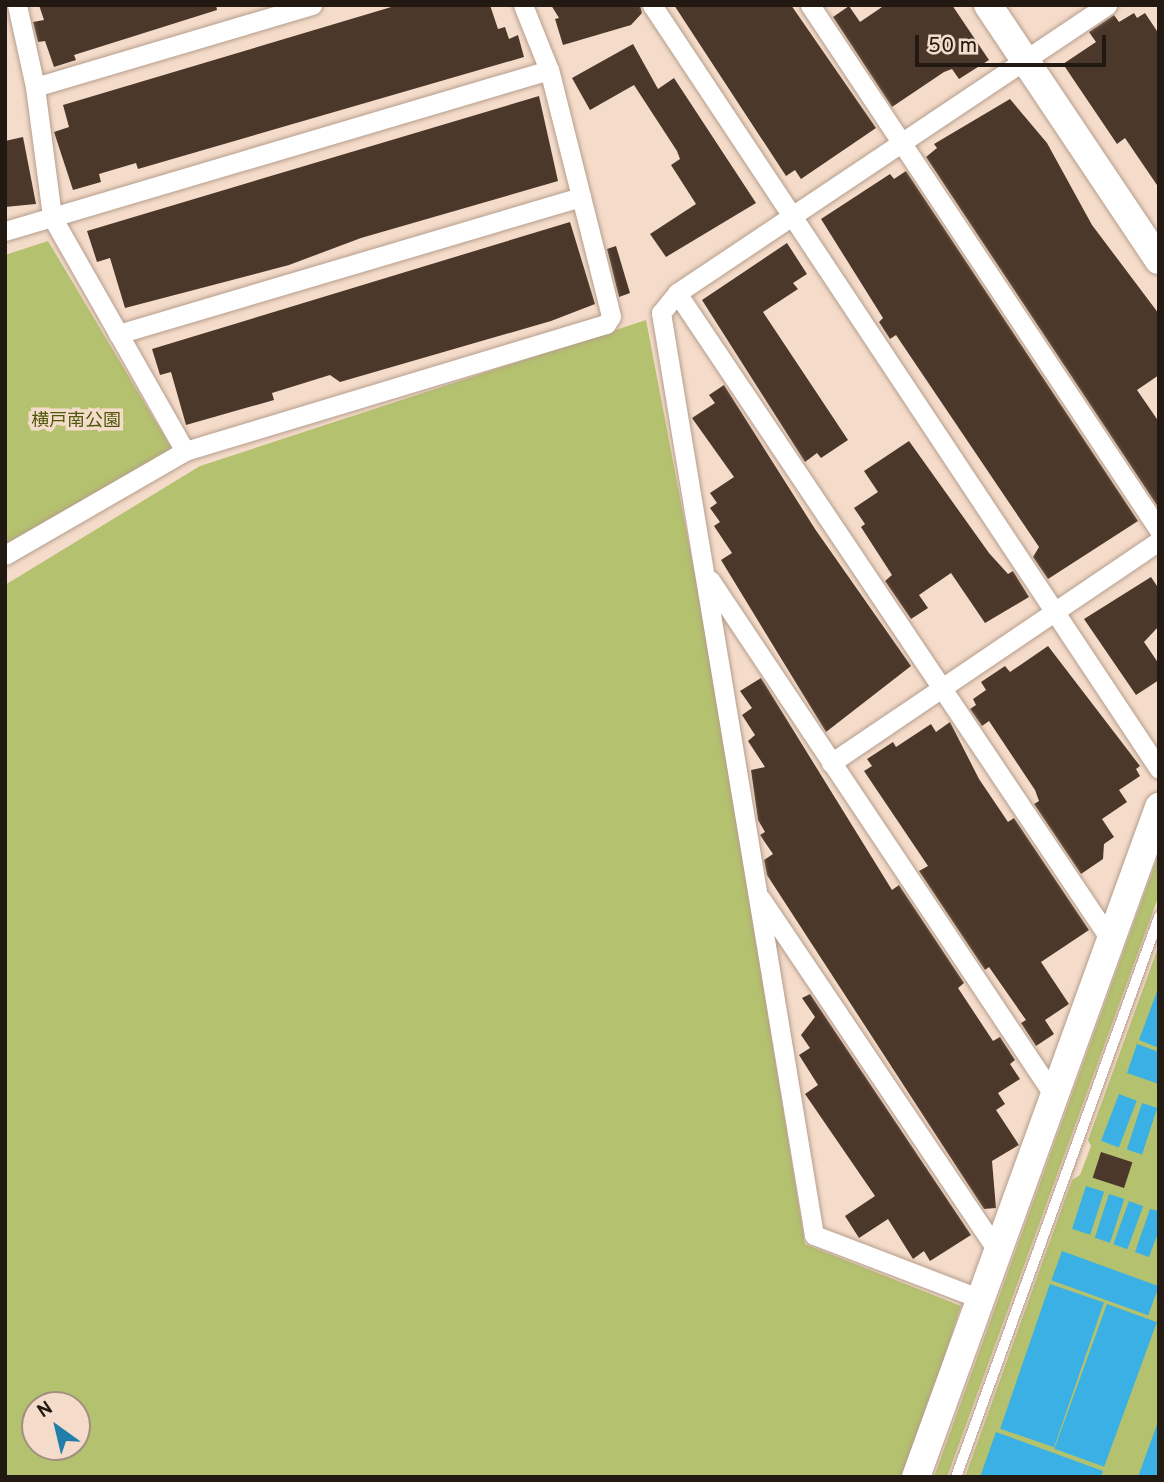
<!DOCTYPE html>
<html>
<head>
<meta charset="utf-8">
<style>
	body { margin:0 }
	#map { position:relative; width:1164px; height:1482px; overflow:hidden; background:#f5dcca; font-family:Overpass,"Noto Sans JP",sans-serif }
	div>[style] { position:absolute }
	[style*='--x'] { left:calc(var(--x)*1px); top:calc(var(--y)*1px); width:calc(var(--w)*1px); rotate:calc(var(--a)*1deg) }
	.green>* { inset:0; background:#b4c16f }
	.water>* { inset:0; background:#3ab0e4; transform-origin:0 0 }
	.building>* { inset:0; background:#4c382a; transform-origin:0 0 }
	.roads { filter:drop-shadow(0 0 2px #b59d8c) drop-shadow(0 0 2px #b59d8c) }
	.lane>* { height:10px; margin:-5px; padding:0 5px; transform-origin:5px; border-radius:5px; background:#fff }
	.street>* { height:19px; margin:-9.5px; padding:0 9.5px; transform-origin:9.5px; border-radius:9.5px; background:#fff }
	.secondary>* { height:28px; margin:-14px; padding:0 14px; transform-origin:14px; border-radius:14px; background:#fff }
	span { translate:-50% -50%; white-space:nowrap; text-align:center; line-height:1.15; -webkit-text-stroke:7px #f5dcca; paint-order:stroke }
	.park-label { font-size:18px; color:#4f580c }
	.frame { position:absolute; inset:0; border:7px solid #221913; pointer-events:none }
	.north { position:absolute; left:21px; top:1391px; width:70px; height:70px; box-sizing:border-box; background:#f5dcca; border:2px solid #a18e81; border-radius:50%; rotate:326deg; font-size:19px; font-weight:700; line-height:28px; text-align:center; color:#221913 }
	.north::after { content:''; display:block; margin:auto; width:24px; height:32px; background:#217daa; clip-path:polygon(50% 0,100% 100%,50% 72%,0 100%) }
	.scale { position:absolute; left:915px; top:35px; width:191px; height:32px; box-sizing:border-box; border:4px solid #221913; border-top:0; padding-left:9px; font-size:21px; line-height:24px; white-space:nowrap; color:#221913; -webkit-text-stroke:5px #f5dcca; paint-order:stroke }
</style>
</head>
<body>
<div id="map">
	<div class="green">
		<div style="clip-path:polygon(48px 241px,172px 449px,5px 544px,5px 255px)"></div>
		<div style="clip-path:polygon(evenodd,646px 320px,709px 649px,805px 1244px,961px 1306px,905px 1477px,5px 1477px,5px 585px,200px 466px,646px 320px,35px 1405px,77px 1405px,77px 1447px,35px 1447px,35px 1405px)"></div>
		<div style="clip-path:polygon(1159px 853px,1159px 895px,947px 1477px,934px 1477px)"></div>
		<div style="clip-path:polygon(1159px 945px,1159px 1477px,965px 1477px,1072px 1180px,1080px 1175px,1091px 1146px,1088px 1140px)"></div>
	</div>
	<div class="water">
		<div style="clip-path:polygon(1159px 986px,1159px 1048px,1139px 1040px)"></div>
		<div style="clip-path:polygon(1137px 1044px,1159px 1052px,1159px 1084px,1127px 1073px)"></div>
		<div style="left:1119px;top:1094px;width:19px;height:50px;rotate:21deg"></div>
		<div style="left:1142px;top:1103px;width:16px;height:49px;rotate:18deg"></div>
		<div style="left:1086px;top:1186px;width:19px;height:45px;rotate:18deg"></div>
		<div style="left:1109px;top:1194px;width:16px;height:46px;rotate:18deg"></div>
		<div style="left:1129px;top:1201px;width:15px;height:46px;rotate:20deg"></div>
		<div style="clip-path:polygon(1150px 1209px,1159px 1211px,1159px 1230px,1149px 1257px,1135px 1252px)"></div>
		<div style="left:1062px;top:1251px;width:103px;height:31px;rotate:20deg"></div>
		<div style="left:1050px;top:1284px;width:57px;height:153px;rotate:19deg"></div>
		<div style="left:1107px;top:1304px;width:53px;height:154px;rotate:20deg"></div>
		<div style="clip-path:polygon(1159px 1419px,1159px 1477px,1138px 1477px)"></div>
		<div style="clip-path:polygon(996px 1432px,1103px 1471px,1101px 1477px,980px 1477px)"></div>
	</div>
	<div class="building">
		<div style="clip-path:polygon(39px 5px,216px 5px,217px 10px,74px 55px,76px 60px,54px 67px,45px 41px,38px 42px,33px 22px,44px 20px)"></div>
		<div style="clip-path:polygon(398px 5px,490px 5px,498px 29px,505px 27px,509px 39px,518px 35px,524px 57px,138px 169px,136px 163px,99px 174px,101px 182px,73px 190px,54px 132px,69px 127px,63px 105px)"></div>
		<div style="clip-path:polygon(551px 5px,640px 5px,642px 13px,631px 25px,563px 45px,555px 19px,559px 18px)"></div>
		<div style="clip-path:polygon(674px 5px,791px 5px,876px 128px,801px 179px,795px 170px,786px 176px)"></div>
		<div style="clip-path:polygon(885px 5px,952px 5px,989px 60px,959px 79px,952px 69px,944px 72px,892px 107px,833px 17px,849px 6px,860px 22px)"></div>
		<div style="clip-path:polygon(1134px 13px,1137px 18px,1145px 13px,1159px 34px,1159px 188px,1125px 138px,1117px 144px,1063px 64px,1096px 42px,1089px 32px,1114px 15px,1119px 22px)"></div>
		<div style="clip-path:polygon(633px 44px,658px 89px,674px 78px,756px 203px,666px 257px,650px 234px,696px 204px,671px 165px,680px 159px,677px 151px,634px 85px,590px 110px,572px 78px)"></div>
		<div style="clip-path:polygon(539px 96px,558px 181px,361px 238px,289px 265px,125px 308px,110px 258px,97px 262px,87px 231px)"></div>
		<div style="clip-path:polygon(1010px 99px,1047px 143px,1092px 225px,1159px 314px,1159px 375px,1137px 390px,1159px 422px,1158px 507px,926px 157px,937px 148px,934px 144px)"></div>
		<div style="clip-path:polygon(23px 137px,36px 204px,5px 207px,5px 141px)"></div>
		<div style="clip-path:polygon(906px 171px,1138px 521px,1048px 579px,1033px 557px,1039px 547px,896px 335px,890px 339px,879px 322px,883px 318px,821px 219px,890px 174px,894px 179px)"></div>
		<div style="clip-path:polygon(570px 222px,595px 304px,551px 321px,340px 382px,330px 375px,272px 393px,274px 400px,186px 425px,171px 372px,160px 375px,152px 349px)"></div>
		<div style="clip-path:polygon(787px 243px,807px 274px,793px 283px,798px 289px,763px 312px,848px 440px,821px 458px,817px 453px,805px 462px,702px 300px)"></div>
		<div style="clip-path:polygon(616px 246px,630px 293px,619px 297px,607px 249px)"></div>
		<div style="clip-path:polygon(724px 385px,815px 529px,911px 666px,826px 732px,721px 560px,732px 553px,714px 526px,720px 522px,710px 508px,717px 503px,710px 493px,734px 477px,692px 418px,715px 403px,709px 395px)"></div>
		<div style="clip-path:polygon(909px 441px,989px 553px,1008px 574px,1013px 571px,1029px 597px,985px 623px,951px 573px,919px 595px,928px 608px,911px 619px,885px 581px,892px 575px,861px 527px,865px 524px,854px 508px,878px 492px,864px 471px)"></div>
		<div style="clip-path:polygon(1151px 577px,1159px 589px,1159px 626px,1144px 642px,1159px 664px,1159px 680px,1136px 695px,1084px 619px)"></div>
		<div style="clip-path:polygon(1048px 646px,1140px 766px,1136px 769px,1140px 776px,1119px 790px,1127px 802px,1102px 819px,1114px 837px,1104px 844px,1103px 859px,1081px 874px,1034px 804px,1039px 801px,1035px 790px,989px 721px,982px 726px,970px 709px,976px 705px,973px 699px,986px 690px,981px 682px,1005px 666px,1010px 672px)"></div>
		<div style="clip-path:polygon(761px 678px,892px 890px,899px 885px,964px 983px,958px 988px,993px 1041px,1000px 1037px,1015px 1060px,1010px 1064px,1020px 1079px,998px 1093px,1005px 1104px,996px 1110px,1019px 1145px,992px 1161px,996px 1208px,984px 1209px,767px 875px,764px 860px,773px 854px,760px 835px,765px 832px,758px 820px,751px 770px,765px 767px,748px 741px,755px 735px,742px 715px,752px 708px,740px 691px)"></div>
		<div style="clip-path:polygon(950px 722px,979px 779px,1008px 822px,1014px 818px,1089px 930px,1041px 962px,1069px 1004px,1045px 1020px,1054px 1034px,1036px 1046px,1021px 1023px,1026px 1020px,989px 967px,985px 970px,919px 871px,928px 866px,864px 771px,872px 766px,867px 759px,893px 742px,896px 747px,931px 724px,936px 732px)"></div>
		<div style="clip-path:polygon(810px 994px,971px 1235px,930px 1261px,924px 1251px,913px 1259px,888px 1219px,859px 1238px,845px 1216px,875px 1196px,805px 1094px,818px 1085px,799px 1055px,810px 1048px,801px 1035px,815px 1017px,802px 998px)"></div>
		<div style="left:1101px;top:1152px;width:33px;height:27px;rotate:18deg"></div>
	</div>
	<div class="roads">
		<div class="lane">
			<div style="--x:956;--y:1477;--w:596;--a:-70.07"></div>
		</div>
		<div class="street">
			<div style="--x:17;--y:5;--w:84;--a:77.6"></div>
			<div style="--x:35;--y:87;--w:131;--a:82.5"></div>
			<div style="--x:52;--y:217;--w:269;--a:60.4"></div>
			<div style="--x:185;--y:451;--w:440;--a:-16.8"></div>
			<div style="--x:606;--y:324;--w:9;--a:-58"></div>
			<div style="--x:611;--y:316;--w:254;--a:-104.1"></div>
			<div style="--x:549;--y:70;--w:70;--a:-111.8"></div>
			<div style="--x:652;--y:5;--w:917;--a:56.43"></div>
			<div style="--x:810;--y:5;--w:630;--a:56.39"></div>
			<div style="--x:35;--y:87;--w:289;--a:-16.5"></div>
			<div style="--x:5;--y:231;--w:567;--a:-16.49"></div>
			<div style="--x:677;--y:293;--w:778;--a:56.17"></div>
			<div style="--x:118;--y:334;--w:483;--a:-16.5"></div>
			<div style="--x:5;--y:555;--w:208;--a:-30"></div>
			<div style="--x:710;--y:580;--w:622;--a:56.28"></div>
			<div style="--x:831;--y:763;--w:396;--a:-34.1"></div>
			<div style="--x:761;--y:899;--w:427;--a:56.1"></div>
			<div style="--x:981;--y:1299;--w:179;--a:-159"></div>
			<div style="--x:814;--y:1235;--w:935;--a:-99.42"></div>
			<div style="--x:661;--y:313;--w:26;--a:-51"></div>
			<div style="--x:677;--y:293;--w:518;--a:-33.81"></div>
		</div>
		<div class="secondary">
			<div style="--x:988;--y:5;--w:307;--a:56.2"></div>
			<div style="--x:916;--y:1477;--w:713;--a:-70.06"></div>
		</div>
	</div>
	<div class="park-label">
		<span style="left:76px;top:422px">横戸南公園</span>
	</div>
	<div class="frame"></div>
	<div class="north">N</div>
	<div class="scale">50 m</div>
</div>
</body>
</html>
